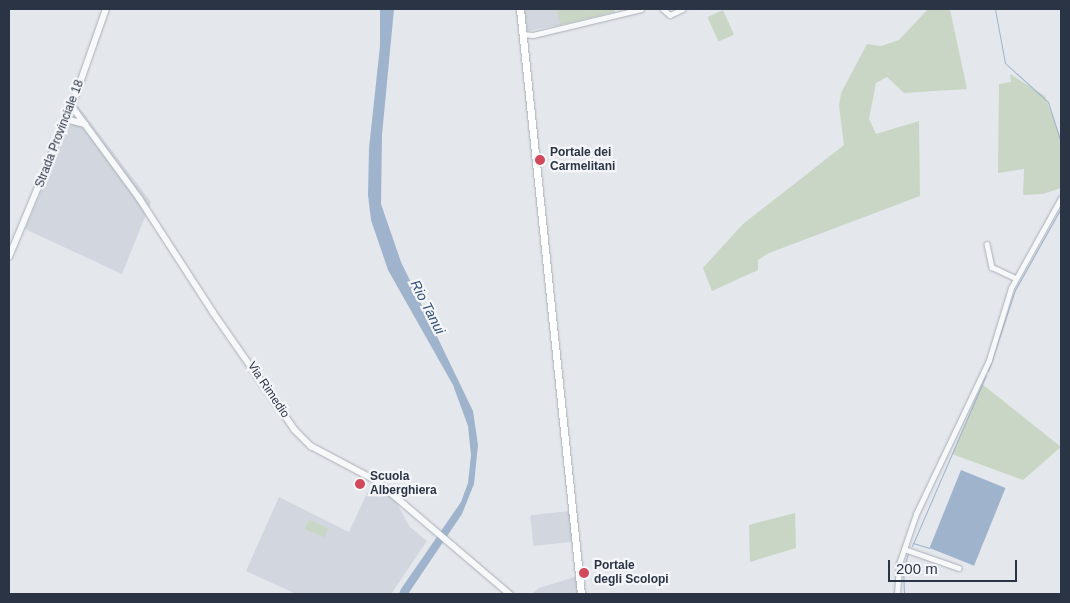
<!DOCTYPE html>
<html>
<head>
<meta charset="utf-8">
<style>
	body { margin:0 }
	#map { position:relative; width:1070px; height:603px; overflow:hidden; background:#e4e7ec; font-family:Arial,sans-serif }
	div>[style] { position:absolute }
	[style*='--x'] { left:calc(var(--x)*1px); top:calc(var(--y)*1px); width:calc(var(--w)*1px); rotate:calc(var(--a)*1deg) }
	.built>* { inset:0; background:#d2d6de; transform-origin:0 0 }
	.green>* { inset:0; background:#c9d6c5; transform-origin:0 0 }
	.water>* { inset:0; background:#9fb4cc; transform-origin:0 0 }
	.stream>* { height:1px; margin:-0.5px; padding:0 0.5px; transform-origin:0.5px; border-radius:0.5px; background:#9fb4cc }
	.roads { filter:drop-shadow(0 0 1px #a9aeb7) drop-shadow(0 0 1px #a9aeb7) }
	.minor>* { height:4.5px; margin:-2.25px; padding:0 2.25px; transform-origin:2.25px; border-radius:2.25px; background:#f7f8fa }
	.tertiary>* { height:5.5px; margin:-2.75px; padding:0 2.75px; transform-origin:2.75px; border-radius:2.75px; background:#f7f8fa }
	.primary>* { height:7px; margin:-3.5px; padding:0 3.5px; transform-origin:3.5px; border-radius:3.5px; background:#fff }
	.dots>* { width:14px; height:14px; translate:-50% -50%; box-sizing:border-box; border:2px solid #f4f6f9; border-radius:50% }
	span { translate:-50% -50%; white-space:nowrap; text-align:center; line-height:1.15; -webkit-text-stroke:4.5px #f4f6f9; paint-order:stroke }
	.street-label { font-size:12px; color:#2b3445 }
	.poi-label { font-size:12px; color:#2b3445; font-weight:700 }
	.left { translate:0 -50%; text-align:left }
	.water-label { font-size:14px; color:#34527a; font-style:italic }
	.frame { position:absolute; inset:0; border:10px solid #2b3445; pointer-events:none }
	.scale { position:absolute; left:888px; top:560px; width:129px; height:22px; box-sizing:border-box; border:2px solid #2b3445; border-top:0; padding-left:6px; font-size:15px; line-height:18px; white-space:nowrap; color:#2b3445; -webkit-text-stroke:4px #f4f6f9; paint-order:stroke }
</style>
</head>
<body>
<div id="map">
	<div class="built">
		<div style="clip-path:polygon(524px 9px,556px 9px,560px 25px,527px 31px)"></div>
		<div style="clip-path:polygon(78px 106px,151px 202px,122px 274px,25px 229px)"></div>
		<div style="clip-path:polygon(374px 485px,395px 500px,410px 527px,427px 541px,391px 594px,296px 594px,246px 571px,279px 497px,349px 532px,369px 489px)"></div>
		<div style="left:570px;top:511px;width:31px;height:40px;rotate:84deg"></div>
		<div style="clip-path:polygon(578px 576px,578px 594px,532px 594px,539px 588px)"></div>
	</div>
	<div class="green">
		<div style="clip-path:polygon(556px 9px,615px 9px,615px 12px,560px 25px)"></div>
		<div style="clip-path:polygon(928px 9px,950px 9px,967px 89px,904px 93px,887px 77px,876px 83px,869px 119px,876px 134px,919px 121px,920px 196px,769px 253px,758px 260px,758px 270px,712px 291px,703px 268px,711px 259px,743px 224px,844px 145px,839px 106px,841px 93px,867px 44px,881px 46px,899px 40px)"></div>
		<div style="left:723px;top:10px;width:27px;height:17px;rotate:66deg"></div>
		<div style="clip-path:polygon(1010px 74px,1045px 96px,1061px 138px,1061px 188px,1043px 194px,1023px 195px,1024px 169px,998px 173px,999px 84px,1011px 82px)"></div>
		<div style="clip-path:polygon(982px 384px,1061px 447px,1023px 480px,952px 454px)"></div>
		<div style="clip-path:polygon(795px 513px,796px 548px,750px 562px,749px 525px)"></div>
		<div style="left:309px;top:520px;width:21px;height:10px;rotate:23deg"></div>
	</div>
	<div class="water">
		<div style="clip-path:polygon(380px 9px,394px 9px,382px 135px,381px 204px,401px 262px,473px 411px,478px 445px,474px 484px,462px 514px,408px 594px,399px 594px,401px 589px,461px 502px,468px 483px,471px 455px,468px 426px,453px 385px,388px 270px,371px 220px,368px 195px,369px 148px,380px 46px)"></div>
		<div style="left:961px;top:470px;width:48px;height:84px;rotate:22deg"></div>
	</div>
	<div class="stream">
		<div style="--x:995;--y:9;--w:55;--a:79.5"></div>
		<div style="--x:1005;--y:63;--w:58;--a:42.2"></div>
		<div style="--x:1048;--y:102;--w:43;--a:72.4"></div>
		<div style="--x:988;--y:371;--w:85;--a:-71.6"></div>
		<div style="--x:1015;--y:290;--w:94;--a:-60.7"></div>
		<div style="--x:913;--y:543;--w:17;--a:17"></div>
		<div style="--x:912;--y:546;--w:186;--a:-66.6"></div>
		<div style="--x:904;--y:594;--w:25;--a:-92"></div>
		<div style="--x:903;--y:569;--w:16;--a:-72"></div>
	</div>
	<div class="roads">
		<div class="minor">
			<div style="--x:663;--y:9;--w:9;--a:41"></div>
			<div style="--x:670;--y:15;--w:14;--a:-25"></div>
			<div style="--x:522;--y:34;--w:11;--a:5"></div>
			<div style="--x:533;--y:35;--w:111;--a:-13.5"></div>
			<div style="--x:987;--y:244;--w:24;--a:78"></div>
			<div style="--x:992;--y:267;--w:26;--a:25"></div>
			<div style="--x:904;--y:549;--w:58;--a:19.1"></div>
			<div style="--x:897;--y:594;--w:30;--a:-86"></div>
			<div style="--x:899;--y:564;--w:53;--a:-71.2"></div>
			<div style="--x:916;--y:514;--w:170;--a:-64.6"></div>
			<div style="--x:989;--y:360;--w:75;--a:-73"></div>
			<div style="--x:1011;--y:288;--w:103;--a:-60.9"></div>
		</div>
		<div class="tertiary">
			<div style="--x:72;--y:106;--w:115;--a:53.8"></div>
			<div style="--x:140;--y:199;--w:135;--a:57.1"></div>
			<div style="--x:213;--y:312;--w:144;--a:55.2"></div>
			<div style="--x:295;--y:430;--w:23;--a:45"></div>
			<div style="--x:311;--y:446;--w:75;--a:27.9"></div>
			<div style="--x:377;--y:481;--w:175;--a:40.4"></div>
			<div style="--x:66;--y:119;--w:20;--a:15"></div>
			<div style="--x:9;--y:257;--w:164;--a:-67.4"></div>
			<div style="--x:72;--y:106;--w:103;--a:-70.7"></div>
		</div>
		<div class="primary">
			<div style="--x:520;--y:9;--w:588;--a:84.05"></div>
		</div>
	</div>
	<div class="dots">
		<div style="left:540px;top:160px;background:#d1495b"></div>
		<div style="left:360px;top:484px;background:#d1495b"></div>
		<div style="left:584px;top:573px;background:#d1495b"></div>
	</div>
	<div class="street-label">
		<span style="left:60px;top:134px;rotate:-69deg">Strada Provinciale 18</span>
		<span style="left:268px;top:390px;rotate:56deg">Via Rimedio</span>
	</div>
	<div class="poi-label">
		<span class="left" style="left:550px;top:160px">Portale dei<br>Carmelitani</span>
		<span class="left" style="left:370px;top:484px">Scuola<br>Alberghiera</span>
		<span class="left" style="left:594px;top:573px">Portale<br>degli Scolopi</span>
	</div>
	<div class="water-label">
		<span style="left:428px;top:307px;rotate:63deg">Rio Tanui</span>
	</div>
	<div class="frame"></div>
	<div class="scale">200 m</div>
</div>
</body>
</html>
